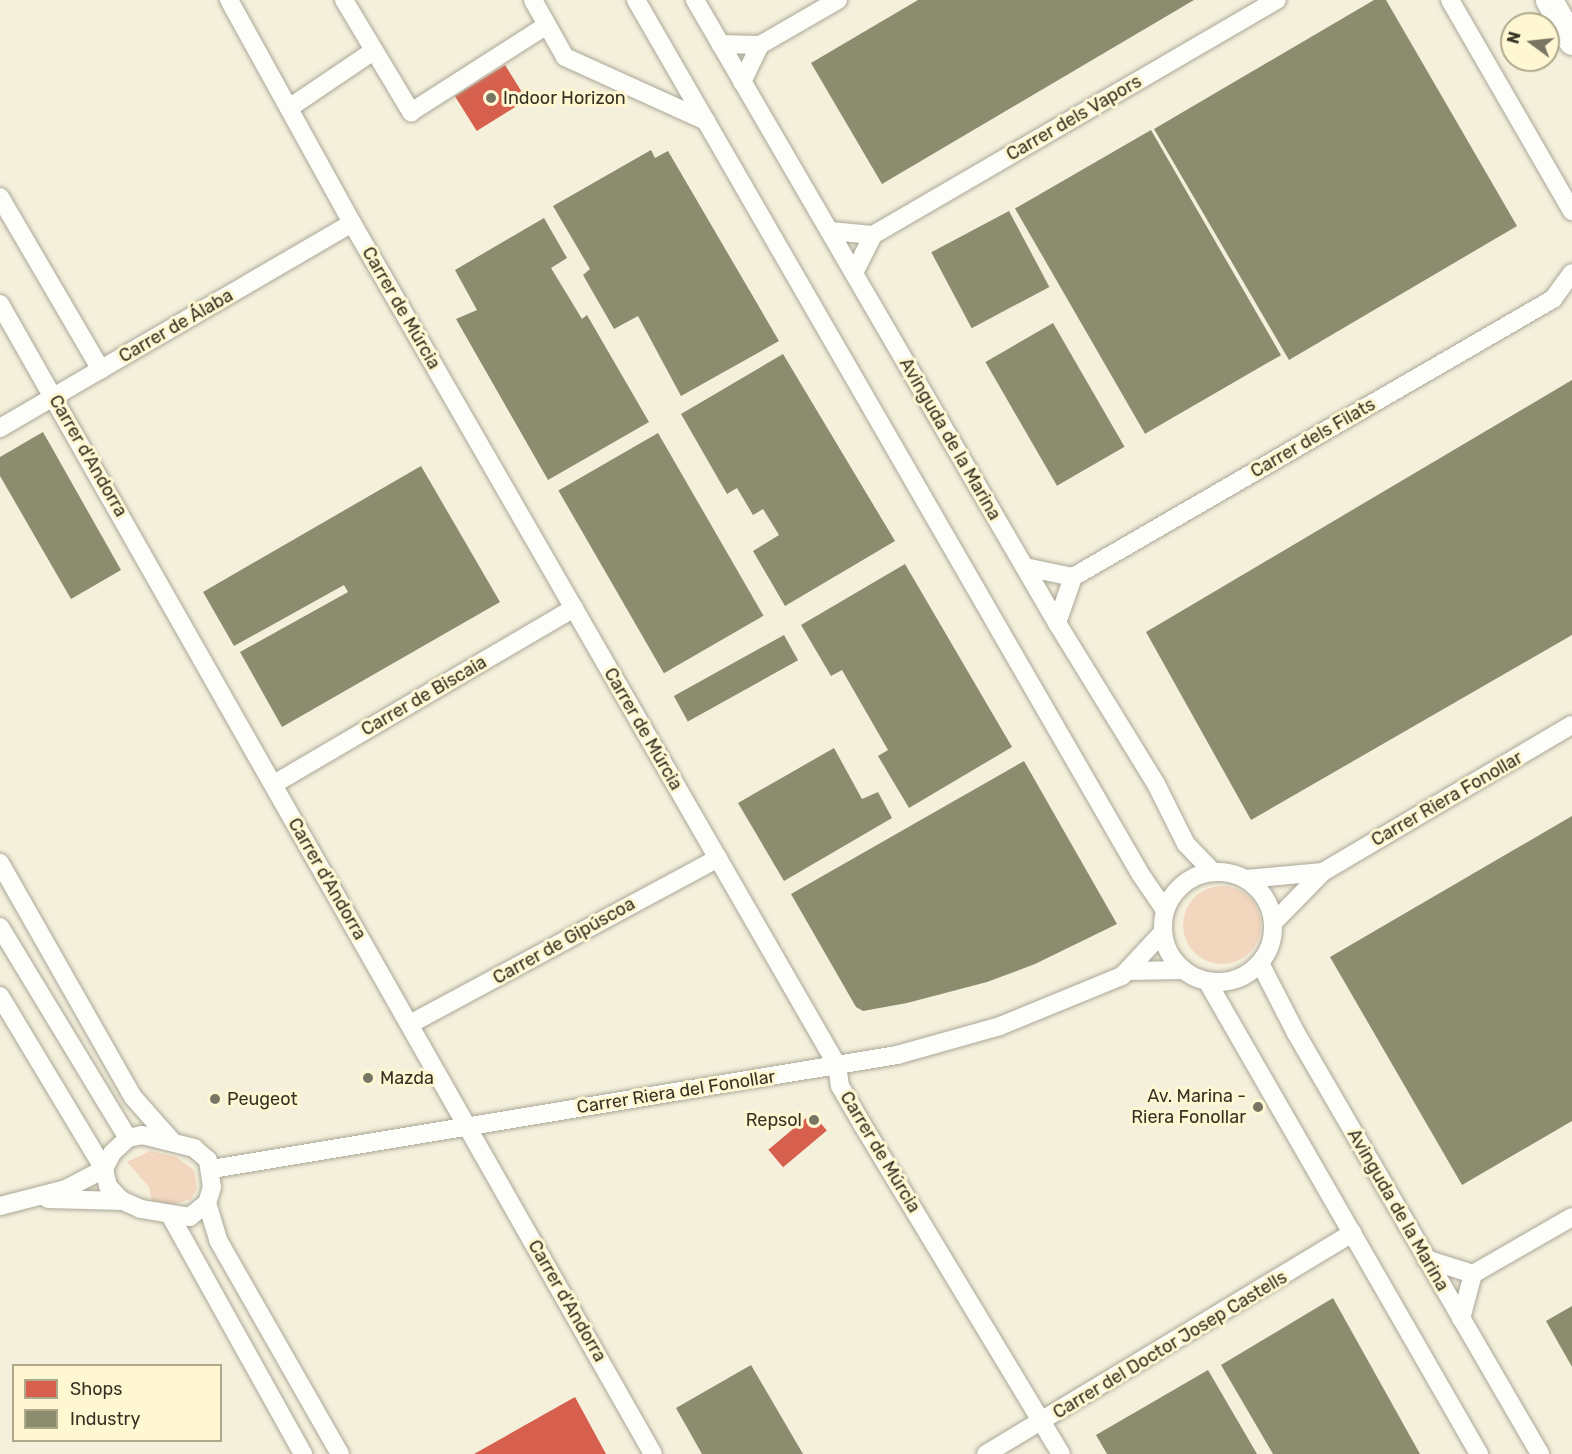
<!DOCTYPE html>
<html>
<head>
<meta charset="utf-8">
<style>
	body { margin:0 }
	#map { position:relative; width:1572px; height:1454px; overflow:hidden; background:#f4f0dc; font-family:Rubik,sans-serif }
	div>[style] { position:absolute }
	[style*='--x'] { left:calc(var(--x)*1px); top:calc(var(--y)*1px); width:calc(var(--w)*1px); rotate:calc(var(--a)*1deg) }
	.green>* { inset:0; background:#f2d6be }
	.round { border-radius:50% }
	.shops>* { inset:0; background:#d6604d; transform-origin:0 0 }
	.industry>* { inset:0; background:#8c8c6e; transform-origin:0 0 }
	.roads { filter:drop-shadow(0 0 2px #aaa797) drop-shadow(0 0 2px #aaa797) }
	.minor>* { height:18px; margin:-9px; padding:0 9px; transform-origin:9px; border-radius:9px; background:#fdfdfa }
	.minor>.ring { margin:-9px; padding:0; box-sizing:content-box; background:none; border:18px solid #fdfdfa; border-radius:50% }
	.highway>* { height:27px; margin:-13.5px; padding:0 13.5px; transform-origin:13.5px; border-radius:13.5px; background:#fdfdfa }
	.dots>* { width:16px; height:16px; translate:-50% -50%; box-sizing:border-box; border:3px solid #fff7d1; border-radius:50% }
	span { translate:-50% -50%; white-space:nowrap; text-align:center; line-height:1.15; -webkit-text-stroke:6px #fff7d1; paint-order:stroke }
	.poi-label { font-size:18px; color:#363324 }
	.left { translate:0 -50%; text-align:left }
	.right { translate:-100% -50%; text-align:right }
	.street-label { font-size:18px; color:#363324 }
	.legend { position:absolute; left:12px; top:1364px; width:210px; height:78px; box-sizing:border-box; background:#fff7d1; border:2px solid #afa98c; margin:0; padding:8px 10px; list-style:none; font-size:18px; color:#363324 }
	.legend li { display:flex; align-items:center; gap:12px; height:30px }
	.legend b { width:30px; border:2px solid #afa98c }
	.north { position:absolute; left:1500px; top:12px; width:60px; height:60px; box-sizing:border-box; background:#fff7d1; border:2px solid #afa98c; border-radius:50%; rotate:285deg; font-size:16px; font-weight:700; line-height:24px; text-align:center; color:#363324 }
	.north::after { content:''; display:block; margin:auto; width:21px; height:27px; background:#787564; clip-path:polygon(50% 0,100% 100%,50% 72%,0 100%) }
</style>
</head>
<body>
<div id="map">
	<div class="green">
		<div class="round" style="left:1183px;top:886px;width:78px;height:78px"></div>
		<div style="clip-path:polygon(150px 1151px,176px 1157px,194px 1170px,197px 1189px,191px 1199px,171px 1205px,152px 1201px,149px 1187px,127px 1162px)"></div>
	</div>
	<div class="shops">
		<div style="left:505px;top:65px;width:41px;height:59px;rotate:58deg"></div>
		<div style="left:812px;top:1113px;width:23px;height:57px;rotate:50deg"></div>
		<div style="clip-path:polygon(575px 1397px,606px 1454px,474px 1454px)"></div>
	</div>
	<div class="industry">
		<div style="clip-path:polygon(918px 0,1194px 0,882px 184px,811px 63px)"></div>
		<div style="clip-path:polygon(1374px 0,1386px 0,1517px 226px,1289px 360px,1154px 129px)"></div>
		<div style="left:1151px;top:130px;width:260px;height:157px;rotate:60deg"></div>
		<div style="clip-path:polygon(651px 150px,655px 158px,668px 151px,779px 341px,681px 396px,638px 316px,614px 329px,583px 275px,590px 269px,553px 206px)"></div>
		<div style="left:1009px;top:211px;width:86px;height:88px;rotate:62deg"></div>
		<div style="clip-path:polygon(544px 218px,567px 258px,551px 268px,582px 319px,587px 315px,649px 422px,548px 480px,456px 319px,477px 310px,455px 270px)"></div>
		<div style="left:1053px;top:323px;width:143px;height:78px;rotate:60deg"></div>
		<div style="clip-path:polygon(783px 354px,895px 541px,785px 606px,753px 551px,779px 535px,763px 509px,753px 515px,737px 488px,727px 494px,681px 414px)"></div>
		<div style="clip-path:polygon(1572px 380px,1572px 635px,1251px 820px,1146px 632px)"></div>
		<div style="clip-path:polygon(43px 432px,121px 570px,71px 599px,0 476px,0 457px)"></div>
		<div style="left:658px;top:433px;width:211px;height:115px;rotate:60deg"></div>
		<div style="clip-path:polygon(421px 466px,500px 602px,282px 727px,240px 652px,348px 592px,344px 585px,234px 646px,203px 592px)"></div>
		<div style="clip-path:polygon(905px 564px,1012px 747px,909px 808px,878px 756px,888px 750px,842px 670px,831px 676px,801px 625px)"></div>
		<div style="left:784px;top:635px;width:29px;height:126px;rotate:61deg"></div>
		<div style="clip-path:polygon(834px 748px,862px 799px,878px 792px,892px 818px,784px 881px,738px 803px)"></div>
		<div style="clip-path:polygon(1024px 761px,1117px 924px,1035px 964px,987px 982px,907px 1003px,863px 1011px,856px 1007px,791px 894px)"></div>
		<div style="clip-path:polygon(1572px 816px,1572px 1121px,1462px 1185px,1330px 957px)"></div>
		<div style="clip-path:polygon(1333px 1298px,1420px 1454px,1273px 1454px,1221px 1365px)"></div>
		<div style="clip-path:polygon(1572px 1306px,1572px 1367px,1546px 1321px)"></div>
		<div style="clip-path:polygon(751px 1365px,803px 1454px,702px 1454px,676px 1408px)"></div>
		<div style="clip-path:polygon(1208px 1370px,1257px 1454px,1107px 1454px,1096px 1435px)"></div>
	</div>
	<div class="roads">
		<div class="minor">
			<div style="--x:229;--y:0;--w:255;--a:61.1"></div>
			<div style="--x:352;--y:223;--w:972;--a:60.06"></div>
			<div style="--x:837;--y:1065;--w:21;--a:82"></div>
			<div style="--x:840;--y:1086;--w:44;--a:59.9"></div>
			<div style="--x:862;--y:1124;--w:385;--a:58.9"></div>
			<div style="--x:344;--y:0;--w:131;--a:59.1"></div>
			<div style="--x:411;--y:112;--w:161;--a:-32.6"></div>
			<div style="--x:533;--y:0;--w:65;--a:60.7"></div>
			<div style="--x:565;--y:57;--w:155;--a:24.4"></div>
			<div style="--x:636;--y:0;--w:1010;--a:60.01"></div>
			<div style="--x:1141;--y:875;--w:42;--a:55.6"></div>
			<div style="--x:695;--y:0;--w:721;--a:59.84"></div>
			<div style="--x:1057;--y:623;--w:189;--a:58.4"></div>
			<div style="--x:1156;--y:784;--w:67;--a:63.4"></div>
			<div style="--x:1186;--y:844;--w:39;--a:46"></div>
			<div style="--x:1450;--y:0;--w:244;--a:60"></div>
			<div style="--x:720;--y:44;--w:40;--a:1.4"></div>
			<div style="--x:760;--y:45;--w:90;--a:-30"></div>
			<div style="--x:742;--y:82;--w:41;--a:-64.1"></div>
			<div style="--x:289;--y:108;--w:100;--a:-34"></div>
			<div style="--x:0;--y:197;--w:200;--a:59.7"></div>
			<div style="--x:830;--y:231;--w:43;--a:5.3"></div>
			<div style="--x:854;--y:273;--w:42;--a:-63.4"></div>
			<div style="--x:873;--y:235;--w:467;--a:-30.2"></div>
			<div style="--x:0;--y:304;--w:1322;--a:60.41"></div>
			<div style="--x:0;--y:428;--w:407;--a:-30.2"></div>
			<div style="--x:1025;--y:567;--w:49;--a:11.8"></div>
			<div style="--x:1057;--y:623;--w:49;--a:-70.8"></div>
			<div style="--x:1073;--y:577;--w:555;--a:-30.08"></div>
			<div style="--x:1553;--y:299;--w:32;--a:-54"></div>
			<div style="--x:274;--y:784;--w:348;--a:-30.4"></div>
			<div style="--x:0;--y:863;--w:269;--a:60.4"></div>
			<div style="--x:133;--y:1097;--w:57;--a:48.5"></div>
			<div class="ring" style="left:1163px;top:872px;width:92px;height:92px"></div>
			<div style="--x:1246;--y:879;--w:77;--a:-5.2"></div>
			<div style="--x:1273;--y:923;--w:71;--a:-45.6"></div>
			<div style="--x:1323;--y:872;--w:289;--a:-30.6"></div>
			<div style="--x:0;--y:927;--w:247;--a:58.8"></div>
			<div style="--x:1260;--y:963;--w:79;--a:62.8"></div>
			<div style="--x:1296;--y:1033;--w:487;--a:59.9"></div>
			<div style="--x:1129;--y:971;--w:55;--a:-1"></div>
			<div style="--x:1207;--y:981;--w:546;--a:60.1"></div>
			<div style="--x:0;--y:996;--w:202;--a:59"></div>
			<div style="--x:104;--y:1169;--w:43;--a:152.2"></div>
			<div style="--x:66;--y:1189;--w:68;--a:165.6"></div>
			<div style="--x:410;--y:1024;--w:350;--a:-28.3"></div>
			<div style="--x:142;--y:1135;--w:54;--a:14"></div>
			<div style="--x:194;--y:1148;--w:18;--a:41"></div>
			<div style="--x:208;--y:1160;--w:27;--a:82"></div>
			<div style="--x:212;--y:1187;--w:17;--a:107"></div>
			<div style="--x:207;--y:1203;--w:22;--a:141"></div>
			<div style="--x:190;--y:1217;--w:50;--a:-170.7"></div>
			<div style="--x:141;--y:1209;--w:22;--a:-156"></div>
			<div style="--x:121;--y:1200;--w:19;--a:-133"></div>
			<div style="--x:108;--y:1186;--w:17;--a:-103"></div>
			<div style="--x:104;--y:1169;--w:18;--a:-63"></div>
			<div style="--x:112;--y:1153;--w:22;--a:-43"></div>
			<div style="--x:128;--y:1138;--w:14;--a:-12"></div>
			<div style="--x:212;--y:1169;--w:694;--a:-9.45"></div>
			<div style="--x:897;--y:1055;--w:107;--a:-15.7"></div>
			<div style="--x:1000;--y:1026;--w:132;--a:-22.3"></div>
			<div style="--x:1122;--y:976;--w:60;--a:-47"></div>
			<div style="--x:48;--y:1199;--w:75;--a:1.5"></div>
			<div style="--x:207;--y:1203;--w:39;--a:73"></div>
			<div style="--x:218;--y:1240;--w:246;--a:60.3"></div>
			<div style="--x:170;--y:1215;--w:274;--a:60.9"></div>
			<div style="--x:1426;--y:1259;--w:49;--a:17.7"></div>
			<div style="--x:1461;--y:1319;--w:47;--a:-75.1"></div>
			<div style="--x:1473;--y:1274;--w:114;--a:-29.9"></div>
			<div style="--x:986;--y:1454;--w:428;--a:-31.1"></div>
		</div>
		<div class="highway">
			<div style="--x:1549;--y:0;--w:47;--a:60.7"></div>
		</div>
	</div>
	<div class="dots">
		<div style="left:491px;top:98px;background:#787564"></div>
		<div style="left:368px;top:1078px;background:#787564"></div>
		<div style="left:215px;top:1099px;background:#787564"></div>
		<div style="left:1258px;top:1107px;background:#787564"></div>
		<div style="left:814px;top:1120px;background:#787564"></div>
	</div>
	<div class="poi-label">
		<span class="left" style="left:503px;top:98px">Indoor Horizon</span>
		<span class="left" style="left:380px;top:1078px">Mazda</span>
		<span class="right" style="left:1246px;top:1107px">Av. Marina -<br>Riera Fonollar</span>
		<span class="left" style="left:227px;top:1099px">Peugeot</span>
		<span class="right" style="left:802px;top:1120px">Repsol</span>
	</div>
	<div class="street-label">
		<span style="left:1074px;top:118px;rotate:-30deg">Carrer dels Vapors</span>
		<span style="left:401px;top:308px;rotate:60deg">Carrer de Múrcia</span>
		<span style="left:176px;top:326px;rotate:-30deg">Carrer de Álaba</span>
		<span style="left:1313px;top:438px;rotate:-30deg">Carrer dels Filats</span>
		<span style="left:950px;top:439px;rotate:60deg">Avinguda de la Marina</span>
		<span style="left:88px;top:456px;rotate:60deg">Carrer d'Andorra</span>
		<span style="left:424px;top:696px;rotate:-30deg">Carrer de Biscaia</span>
		<span style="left:643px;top:729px;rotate:60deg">Carrer de Múrcia</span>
		<span style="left:1447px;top:799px;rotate:-30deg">Carrer Riera Fonollar</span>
		<span style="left:327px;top:879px;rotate:60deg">Carrer d'Andorra</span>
		<span style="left:564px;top:941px;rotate:-29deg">Carrer de Gipúscoa</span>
		<span style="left:676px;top:1092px;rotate:-9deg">Carrer Riera del Fonollar</span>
		<span style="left:880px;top:1152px;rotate:59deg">Carrer de Múrcia</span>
		<span style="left:1398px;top:1210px;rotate:60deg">Avinguda de la Marina</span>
		<span style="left:567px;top:1301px;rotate:60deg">Carrer d'Andorra</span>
		<span style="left:1170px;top:1345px;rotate:-31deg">Carrer del Doctor Josep Castells</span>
	</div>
	<ul class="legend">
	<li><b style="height:16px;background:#d6604d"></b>Shops</li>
	<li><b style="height:16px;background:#8c8c6e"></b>Industry</li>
	</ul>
	<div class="north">N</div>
</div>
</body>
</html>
